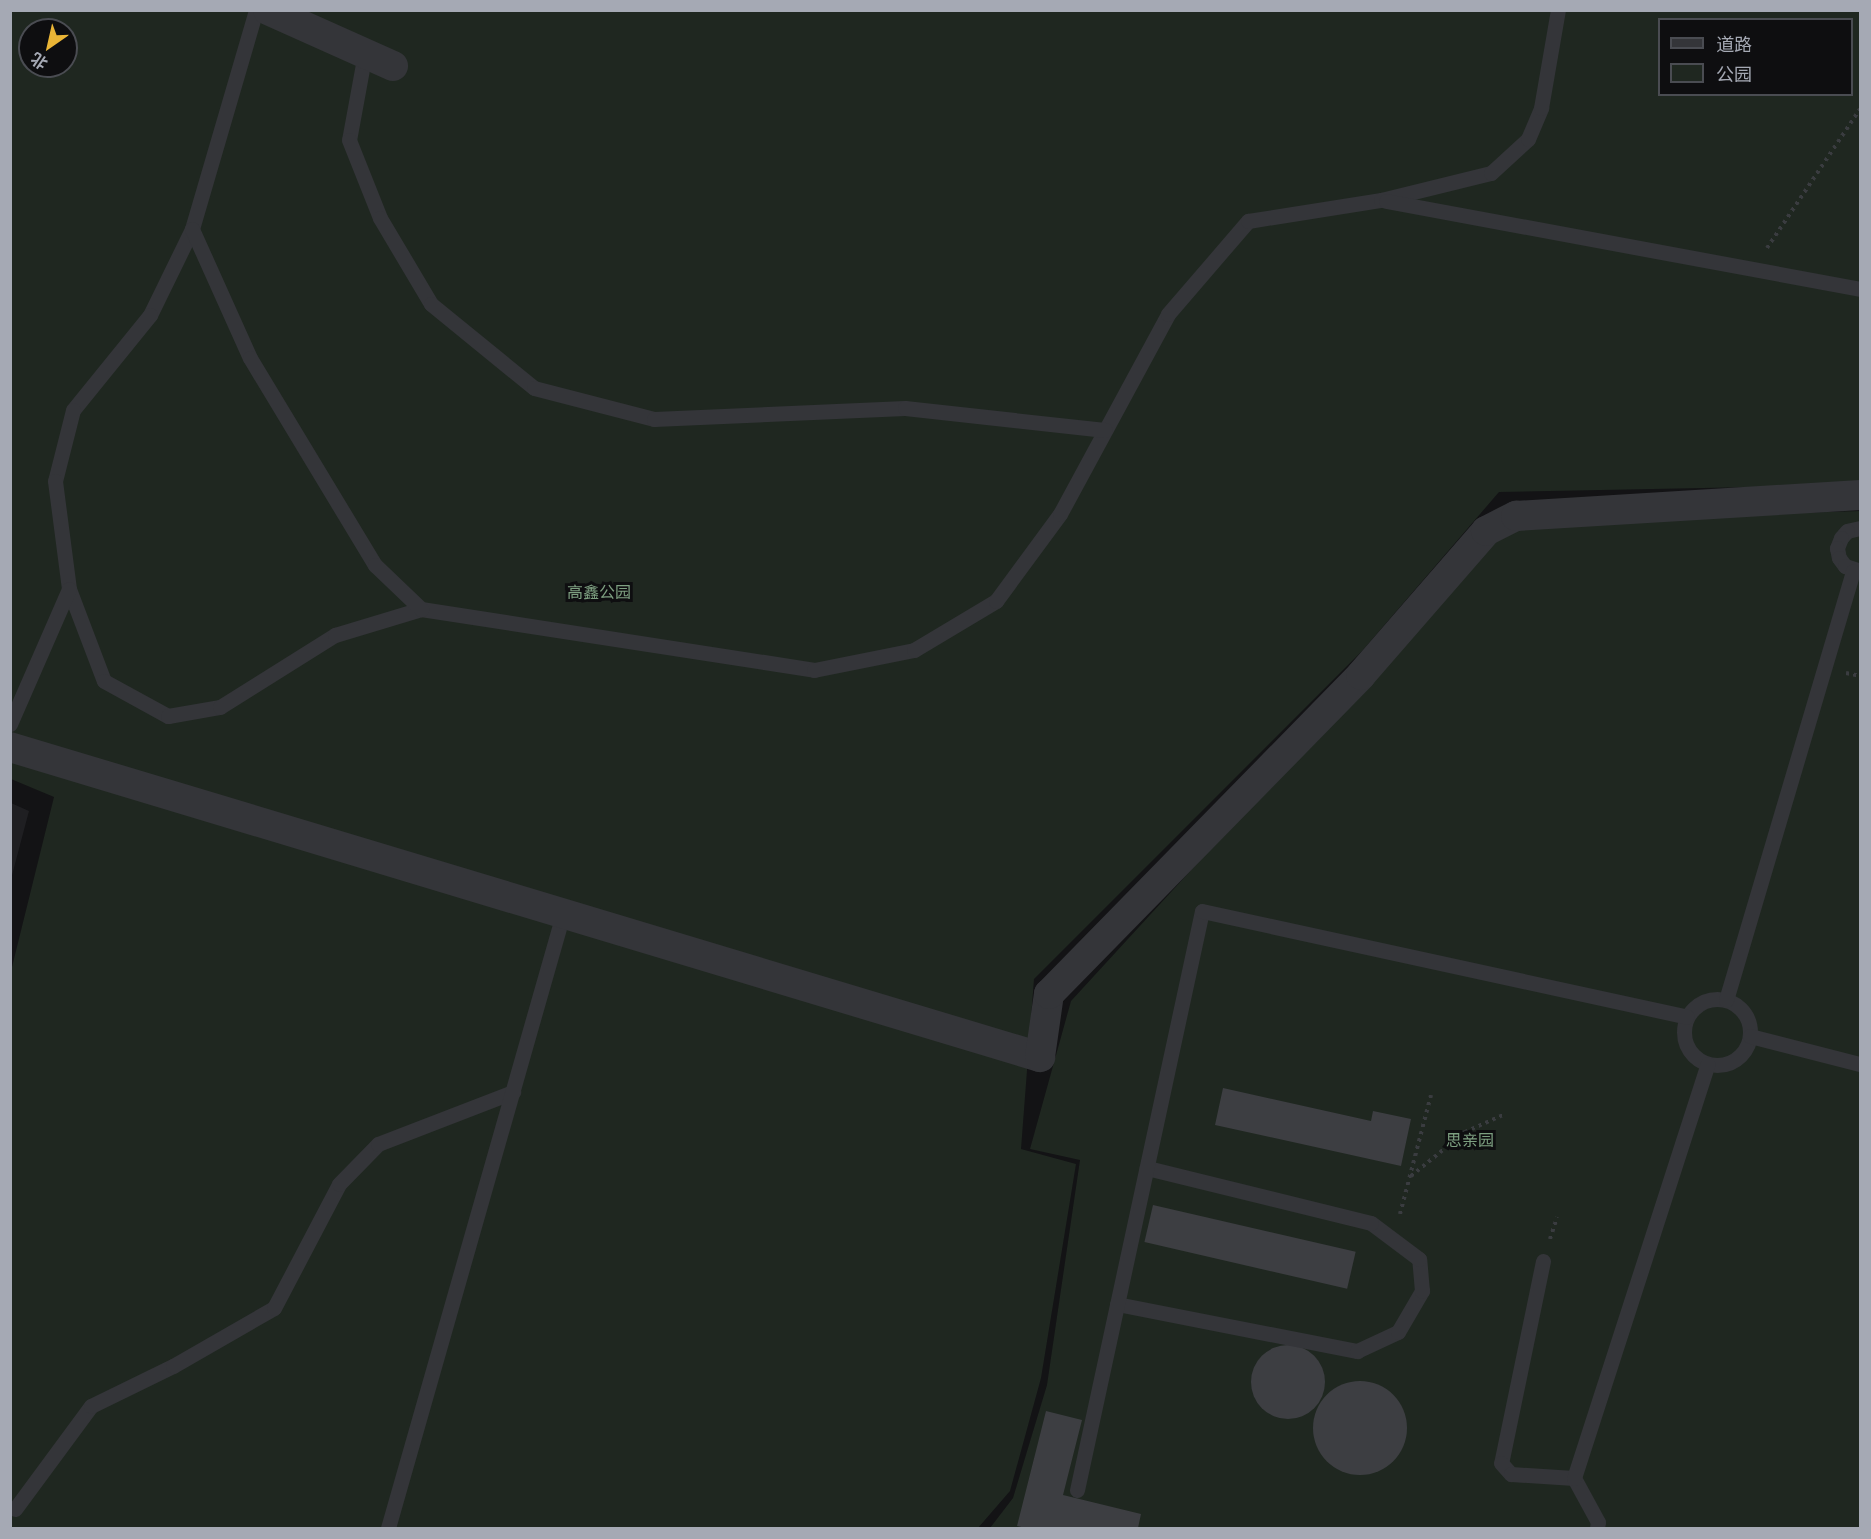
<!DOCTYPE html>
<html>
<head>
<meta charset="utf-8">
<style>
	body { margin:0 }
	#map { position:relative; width:1871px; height:1539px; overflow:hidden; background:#131315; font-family:"IBM Plex Sans","Noto Sans SC",sans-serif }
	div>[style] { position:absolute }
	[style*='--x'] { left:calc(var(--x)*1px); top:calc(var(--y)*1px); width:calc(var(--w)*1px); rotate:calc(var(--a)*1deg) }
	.built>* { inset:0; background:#1f1f22 }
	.green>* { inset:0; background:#1f2720 }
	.building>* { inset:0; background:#3d3e42; transform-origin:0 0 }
	.round { border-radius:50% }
	.path>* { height:4px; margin-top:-2px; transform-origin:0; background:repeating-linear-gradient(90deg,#3a3c40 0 3px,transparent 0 7.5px) }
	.lane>* { height:15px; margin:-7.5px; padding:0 7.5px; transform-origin:7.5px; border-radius:7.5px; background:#343539 }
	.lane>.ring { margin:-7.5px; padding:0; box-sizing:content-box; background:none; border:15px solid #343539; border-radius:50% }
	.street>* { height:30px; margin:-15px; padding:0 15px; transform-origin:15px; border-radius:15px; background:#343539 }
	span { translate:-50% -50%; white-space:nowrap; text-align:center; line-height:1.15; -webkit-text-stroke:6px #0e0e10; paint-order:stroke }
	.park-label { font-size:16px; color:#7d9f80 }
	.frame { position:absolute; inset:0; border:12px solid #a5a9b4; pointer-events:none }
	.legend { position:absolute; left:1658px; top:18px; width:195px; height:78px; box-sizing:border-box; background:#0e0e10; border:2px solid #4a4c52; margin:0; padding:8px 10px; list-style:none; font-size:18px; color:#a5a9b4 }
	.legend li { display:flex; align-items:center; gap:12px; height:30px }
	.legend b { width:30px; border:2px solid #4a4c52 }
	.north { position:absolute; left:18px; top:18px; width:60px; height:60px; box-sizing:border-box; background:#0e0e10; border:2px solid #4a4c52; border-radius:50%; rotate:214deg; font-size:16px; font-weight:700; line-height:24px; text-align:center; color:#a5a9b4 }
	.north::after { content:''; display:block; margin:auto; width:21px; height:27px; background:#eab536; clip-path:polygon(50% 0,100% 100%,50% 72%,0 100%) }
</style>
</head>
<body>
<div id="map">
	<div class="built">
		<div style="clip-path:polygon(11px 803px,29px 811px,11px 879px)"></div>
	</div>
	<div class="green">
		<div style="clip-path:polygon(evenodd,10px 11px,1860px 11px,1860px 485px,1499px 492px,1362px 651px,1034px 979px,1021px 1149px,1076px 1164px,1041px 1378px,1010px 1491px,978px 1528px,11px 1528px,11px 971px,54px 797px,11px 779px,10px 11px,1660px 20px,1852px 20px,1852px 94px,1660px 94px,1660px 20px,10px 11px,30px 30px,66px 30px,66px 66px,30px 66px,30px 30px)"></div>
		<div style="clip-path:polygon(1860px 511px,1860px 1528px,990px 1528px,1013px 1498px,1047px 1385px,1080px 1160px,1030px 1149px,1071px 1001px,1498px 536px,1534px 521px)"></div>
	</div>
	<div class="building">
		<div style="clip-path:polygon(1223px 1088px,1371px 1121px,1373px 1111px,1411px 1119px,1401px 1166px,1215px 1125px)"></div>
		<div style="left:1153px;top:1205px;width:208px;height:38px;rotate:13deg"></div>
		<div class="round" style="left:1251px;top:1345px;width:74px;height:74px"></div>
		<div class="round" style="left:1313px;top:1381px;width:94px;height:94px"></div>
		<div style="clip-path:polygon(1046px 1411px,1082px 1420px,1063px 1495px,1141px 1514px,1138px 1528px,1026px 1528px,1017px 1526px)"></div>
	</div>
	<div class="path">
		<div style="--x:1767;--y:248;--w:167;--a:-56.2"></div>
		<div style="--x:1846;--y:673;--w:14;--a:12"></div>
		<div style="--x:1411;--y:1176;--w:70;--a:-39.2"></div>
		<div style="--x:1465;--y:1132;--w:44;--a:-24.2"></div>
		<div style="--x:1400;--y:1214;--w:123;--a:-75.4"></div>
		<div style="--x:1550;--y:1239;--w:23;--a:-72"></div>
	</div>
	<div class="lane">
		<div style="--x:256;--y:10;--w:228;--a:106.3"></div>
		<div style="--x:192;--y:229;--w:96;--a:116"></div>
		<div style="--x:150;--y:315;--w:122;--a:129"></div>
		<div style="--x:73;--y:410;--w:73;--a:104.2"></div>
		<div style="--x:55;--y:481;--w:109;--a:82.6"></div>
		<div style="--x:69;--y:589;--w:98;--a:69.2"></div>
		<div style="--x:104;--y:681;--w:73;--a:28.7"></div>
		<div style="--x:168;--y:716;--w:53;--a:-9.8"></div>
		<div style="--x:220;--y:707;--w:136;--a:-32.1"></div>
		<div style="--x:335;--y:635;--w:90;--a:-16.8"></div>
		<div style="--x:421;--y:609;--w:398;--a:8.8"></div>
		<div style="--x:814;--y:670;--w:102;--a:-11.3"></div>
		<div style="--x:914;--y:650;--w:96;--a:-30.9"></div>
		<div style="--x:996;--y:601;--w:108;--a:-53.7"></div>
		<div style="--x:1060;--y:514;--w:227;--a:-61.6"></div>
		<div style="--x:1168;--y:314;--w:123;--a:-49.3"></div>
		<div style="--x:1248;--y:221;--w:135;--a:-9"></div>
		<div style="--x:1381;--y:200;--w:113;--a:-13.8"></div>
		<div style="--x:1491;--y:173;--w:50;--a:-42.6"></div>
		<div style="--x:1528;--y:139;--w:34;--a:-67"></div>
		<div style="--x:1541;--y:108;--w:99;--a:-80.2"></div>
		<div style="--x:365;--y:53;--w:88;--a:100.4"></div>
		<div style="--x:349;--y:140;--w:84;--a:68.3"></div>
		<div style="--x:380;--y:218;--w:100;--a:59.3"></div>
		<div style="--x:431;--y:304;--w:133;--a:39.2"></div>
		<div style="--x:534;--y:388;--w:124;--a:14.5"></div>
		<div style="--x:654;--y:419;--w:251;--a:-2.5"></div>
		<div style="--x:905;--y:408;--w:201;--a:6.3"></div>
		<div style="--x:1386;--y:201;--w:482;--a:10.5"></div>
		<div style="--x:192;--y:229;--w:141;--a:65.8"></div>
		<div style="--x:250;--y:358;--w:242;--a:58.9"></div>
		<div style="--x:375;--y:565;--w:64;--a:43.7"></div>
		<div style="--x:1860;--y:528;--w:13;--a:167"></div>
		<div style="--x:1847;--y:531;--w:9;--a:131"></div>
		<div style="--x:1841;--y:538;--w:11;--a:112"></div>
		<div style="--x:1837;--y:548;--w:10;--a:79"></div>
		<div style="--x:1839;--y:558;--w:10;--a:53"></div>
		<div style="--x:1845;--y:566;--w:16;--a:18"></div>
		<div style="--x:10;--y:724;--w:147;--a:-66.4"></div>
		<div class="ring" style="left:1684px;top:999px;width:51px;height:51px"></div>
		<div style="--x:1726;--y:1000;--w:447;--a:-73.5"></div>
		<div style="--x:1750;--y:1036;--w:114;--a:14.3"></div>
		<div style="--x:1543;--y:1261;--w:206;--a:101.7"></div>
		<div style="--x:1501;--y:1463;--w:15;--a:48"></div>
		<div style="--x:1511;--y:1474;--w:63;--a:3.6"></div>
		<div style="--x:1117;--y:1304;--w:245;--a:11.1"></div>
		<div style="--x:1357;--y:1351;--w:45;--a:-24.9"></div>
		<div style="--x:1398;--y:1332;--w:48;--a:-59.7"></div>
		<div style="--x:1422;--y:1291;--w:32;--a:-95"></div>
		<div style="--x:1419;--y:1259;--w:60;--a:-143.1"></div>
		<div style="--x:1371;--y:1223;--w:231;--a:-166.2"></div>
		<div style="--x:1077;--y:1490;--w:592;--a:-77.82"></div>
		<div style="--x:1202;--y:911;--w:496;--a:12.3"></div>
		<div style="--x:15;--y:1509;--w:128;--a:-53.6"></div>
		<div style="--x:91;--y:1406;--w:91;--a:-26"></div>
		<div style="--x:173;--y:1366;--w:116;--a:-29.9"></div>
		<div style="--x:274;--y:1308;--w:140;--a:-62.3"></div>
		<div style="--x:339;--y:1184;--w:56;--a:-45.7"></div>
		<div style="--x:378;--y:1144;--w:145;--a:-21.1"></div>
		<div style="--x:388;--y:1528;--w:638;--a:-74.09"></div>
		<div style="--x:1597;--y:1528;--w:6;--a:-81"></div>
		<div style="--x:1598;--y:1522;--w:50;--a:-118.6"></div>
		<div style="--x:1574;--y:1478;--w:435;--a:-72.1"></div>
	</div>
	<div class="street">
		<div style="--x:268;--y:10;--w:137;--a:24.1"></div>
		<div style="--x:10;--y:747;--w:1076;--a:16.75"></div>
		<div style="--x:1040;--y:1057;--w:64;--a:-81.9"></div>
		<div style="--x:1049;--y:994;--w:446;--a:-45.6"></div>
		<div style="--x:1361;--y:675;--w:191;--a:-49"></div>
		<div style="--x:1486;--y:531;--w:34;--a:-27"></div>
		<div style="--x:1516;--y:516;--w:345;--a:-3.5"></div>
	</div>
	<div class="park-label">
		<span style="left:599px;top:592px">高鑫公园</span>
		<span style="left:1470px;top:1140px">思亲园</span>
	</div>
	<div class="frame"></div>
	<ul class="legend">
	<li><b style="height:8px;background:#343539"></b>道路</li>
	<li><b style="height:16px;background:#1f2720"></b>公园</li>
	</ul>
	<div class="north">北</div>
</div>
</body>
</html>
